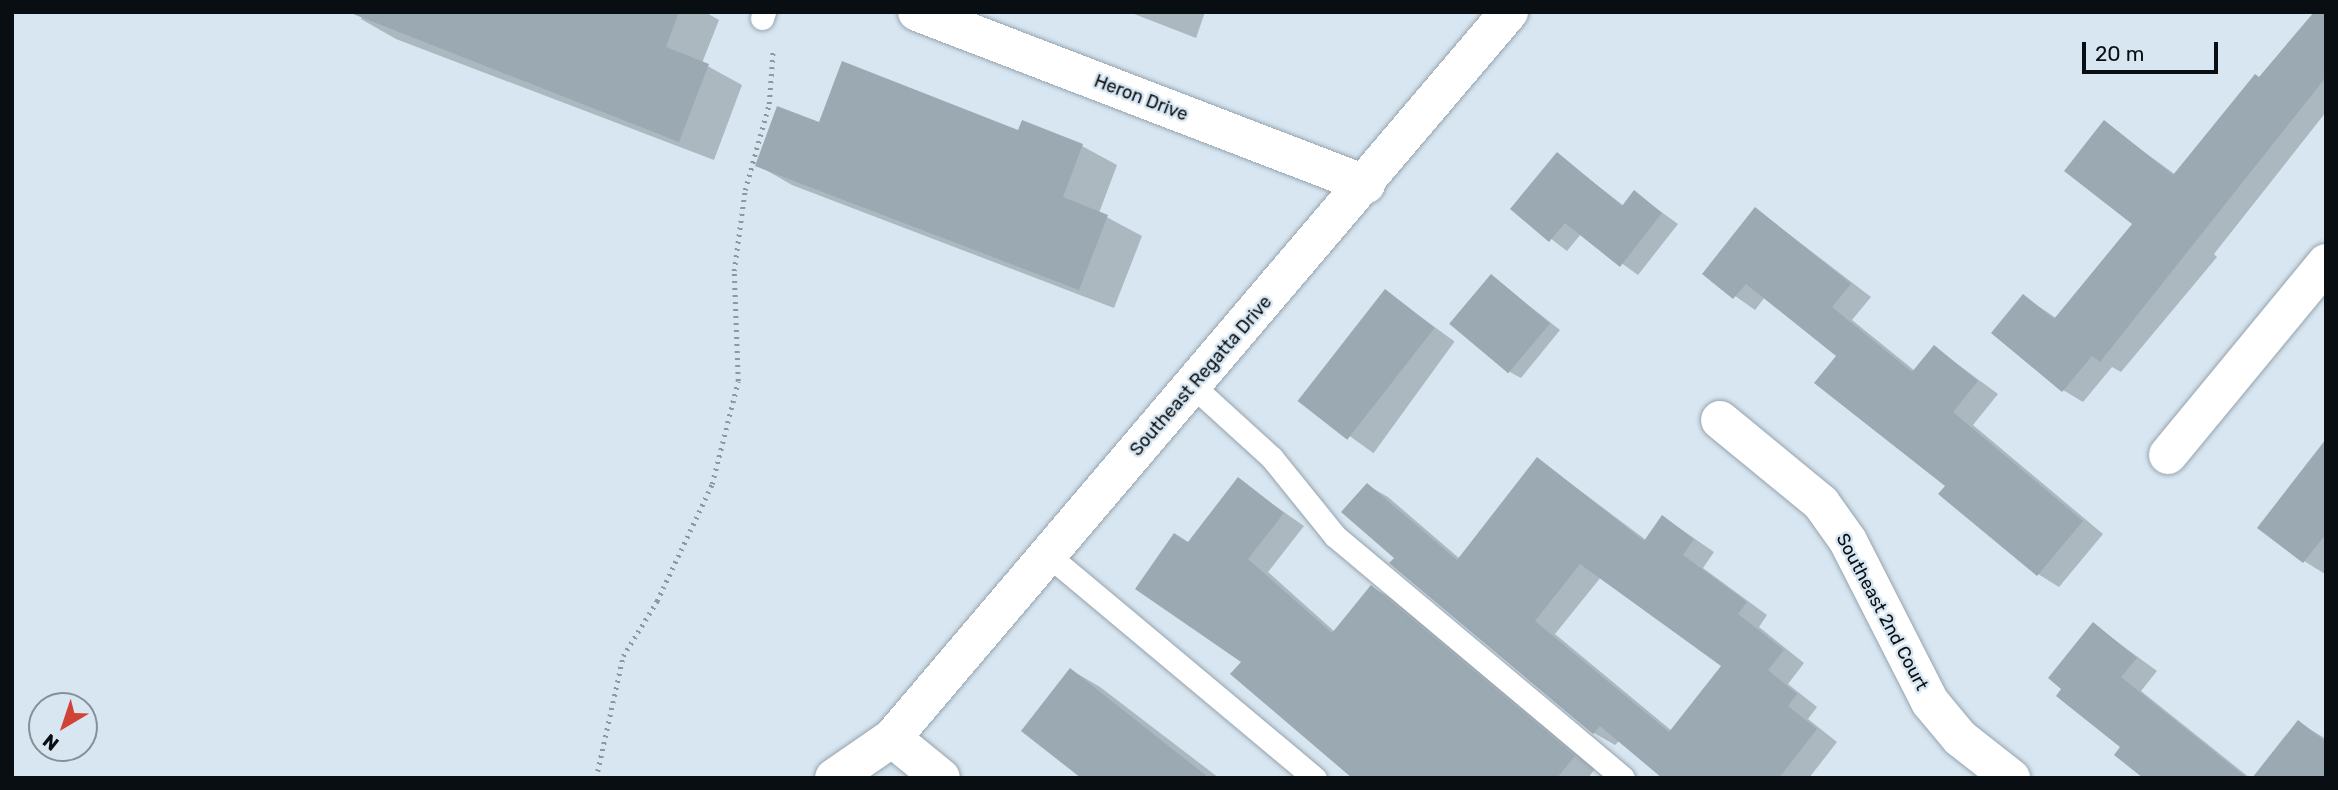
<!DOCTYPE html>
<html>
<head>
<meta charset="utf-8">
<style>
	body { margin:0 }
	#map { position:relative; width:2338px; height:790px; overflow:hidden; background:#d7e6f1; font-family:Rubik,sans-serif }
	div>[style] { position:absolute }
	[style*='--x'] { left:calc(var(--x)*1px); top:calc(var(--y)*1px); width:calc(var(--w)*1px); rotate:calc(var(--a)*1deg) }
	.shadow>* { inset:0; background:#0003; transform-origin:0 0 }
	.building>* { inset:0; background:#9ba9b3; transform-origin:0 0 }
	.path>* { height:4.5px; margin-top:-2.25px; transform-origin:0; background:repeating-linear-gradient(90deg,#8c97a0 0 2px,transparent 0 7px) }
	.roads { filter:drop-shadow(0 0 2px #95a3ad) drop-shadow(0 0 2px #95a3ad) }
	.service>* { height:23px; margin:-11.5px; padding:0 11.5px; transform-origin:11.5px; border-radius:11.5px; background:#fff }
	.minor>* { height:38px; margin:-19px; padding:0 19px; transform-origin:19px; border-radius:19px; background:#fff }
	.tertiary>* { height:38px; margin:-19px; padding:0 19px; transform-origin:19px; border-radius:19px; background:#fff }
	.secondary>* { height:38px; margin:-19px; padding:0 19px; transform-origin:19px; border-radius:19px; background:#fff }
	span { translate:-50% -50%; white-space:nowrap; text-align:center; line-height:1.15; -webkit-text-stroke:5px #d7e6f1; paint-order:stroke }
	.street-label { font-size:18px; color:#090e12 }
	.frame { position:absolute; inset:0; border:14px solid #090e12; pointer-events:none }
	.north { position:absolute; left:28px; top:692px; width:70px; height:70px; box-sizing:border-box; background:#d7e6f1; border:2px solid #859098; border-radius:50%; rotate:219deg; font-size:19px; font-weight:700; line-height:28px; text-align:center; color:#090e12 }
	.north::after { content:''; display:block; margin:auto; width:24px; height:32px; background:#d14337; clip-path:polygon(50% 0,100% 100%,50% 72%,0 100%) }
	.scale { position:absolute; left:2082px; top:42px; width:136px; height:32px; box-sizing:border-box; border:4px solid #090e12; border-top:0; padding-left:9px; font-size:21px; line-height:24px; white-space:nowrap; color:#090e12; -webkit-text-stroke:5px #d7e6f1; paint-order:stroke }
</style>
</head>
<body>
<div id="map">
	<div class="shadow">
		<div style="clip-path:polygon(364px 12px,705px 12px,719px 20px,702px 63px,742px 85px,714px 160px,396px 39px,361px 19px)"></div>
		<div style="clip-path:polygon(1129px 12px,1205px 12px,1196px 38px)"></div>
		<div style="clip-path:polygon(2326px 12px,2326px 112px,2214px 254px,2217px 257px,2121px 372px,2112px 367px,2083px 402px,2063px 390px,2023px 296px,2056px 318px,2135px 224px,2104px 123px,2176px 175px)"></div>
		<div style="clip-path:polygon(820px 125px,1019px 132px,1082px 146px,1117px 165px,1099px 213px,1142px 236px,1114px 308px,792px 185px,757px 165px)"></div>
		<div style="clip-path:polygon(1557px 154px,1624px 206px,1635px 193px,1678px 224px,1638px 275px,1581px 234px,1567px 251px,1512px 209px)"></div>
		<div style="clip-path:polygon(1756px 209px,1871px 297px,1852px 320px,1915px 371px,1934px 347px,1998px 394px,1973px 425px,2103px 534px,2059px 587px,2038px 574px,1948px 486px,1838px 356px,1765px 297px,1755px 310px,1704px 274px)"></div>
		<div style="clip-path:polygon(1491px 276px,1560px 330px,1521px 378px,1510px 372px)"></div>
		<div style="left:1385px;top:291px;width:86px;height:138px;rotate:36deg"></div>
		<div style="clip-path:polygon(2326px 442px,2326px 573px,2325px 574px,2304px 561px)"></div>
		<div style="clip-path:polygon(evenodd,1538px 459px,1646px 540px,1663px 517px,1714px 552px,1703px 568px,1767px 615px,1759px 627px,1804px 663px,1788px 684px,1817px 707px,1808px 719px,1837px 742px,1809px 778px,1665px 778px,1620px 740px,1615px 745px,1594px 733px,1392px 563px,1396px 558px,1367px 485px,1388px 497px,1460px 559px,1538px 459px,1601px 577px,1723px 666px,1672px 731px,1555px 634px,1601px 577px)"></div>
		<div style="clip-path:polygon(1238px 480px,1304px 526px,1268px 572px,1335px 632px,1372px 587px,1393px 599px,1595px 769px,1588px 778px,1356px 778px,1243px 662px,1189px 544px)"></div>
		<div style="clip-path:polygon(2094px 625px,2157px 671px,2141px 691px,2250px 778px,2146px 778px,2123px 747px)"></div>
		<div style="clip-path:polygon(1071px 670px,1100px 687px,1219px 778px,1083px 778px)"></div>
		<div style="clip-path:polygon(2298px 722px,2326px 739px,2326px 778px)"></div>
	</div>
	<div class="building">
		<div style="clip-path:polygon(348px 12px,679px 12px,666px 47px,709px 64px,679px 142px)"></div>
		<div style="clip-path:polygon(2314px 12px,2326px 12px,2326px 77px,2100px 362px,2092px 356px,2062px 392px,1991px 333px,2023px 294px,2054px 319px,2132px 224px,2064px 171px,2104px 120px,2173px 175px,2255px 74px,2259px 77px)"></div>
		<div style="clip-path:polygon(842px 61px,1018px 130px,1022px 120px,1083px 144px,1063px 197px,1108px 215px,1079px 290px,755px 166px,777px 106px,819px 122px)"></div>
		<div style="clip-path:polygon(1557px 152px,1622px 206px,1634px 190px,1662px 213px,1620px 267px,1565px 223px,1549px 242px,1510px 209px)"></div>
		<div style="clip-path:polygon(1755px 207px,1851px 284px,1832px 307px,1912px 372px,1934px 345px,1978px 381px,1953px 412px,2083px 521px,2037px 576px,1938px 494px,1945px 486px,1814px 383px,1836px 356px,1746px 284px,1733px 299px,1702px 274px)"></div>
		<div style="left:1491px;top:274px;width:77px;height:65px;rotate:40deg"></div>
		<div style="left:1385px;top:289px;width:63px;height:142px;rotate:38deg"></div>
		<div style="clip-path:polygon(2326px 439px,2326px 534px,2303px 563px,2257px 528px)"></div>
		<div style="clip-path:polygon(evenodd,1537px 457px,1644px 541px,1662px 515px,1694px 539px,1683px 555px,1747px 602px,1738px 614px,1784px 650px,1768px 670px,1797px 694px,1788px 706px,1817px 729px,1779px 778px,1662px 778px,1600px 726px,1593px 734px,1389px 563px,1394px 558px,1341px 512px,1367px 483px,1457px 560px,1537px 457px,1580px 564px,1721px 666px,1669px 732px,1535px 621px,1580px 564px)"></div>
		<div style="clip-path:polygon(1238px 477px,1284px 513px,1248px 559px,1332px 633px,1371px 585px,1575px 756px,1557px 778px,1352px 778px,1230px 674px,1241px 662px,1135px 589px,1174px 533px,1188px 542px)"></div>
		<div style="clip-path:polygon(2093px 622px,2137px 658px,2121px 677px,2247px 778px,2143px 778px,2114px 755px,2120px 747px,2056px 696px,2061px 689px,2048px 678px)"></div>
		<div style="clip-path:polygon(1070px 668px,1209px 778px,1081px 778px,1021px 731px)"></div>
		<div style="clip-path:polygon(2298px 720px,2326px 742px,2326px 778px,2252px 778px)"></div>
	</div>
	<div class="path">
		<div style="--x:596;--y:778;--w:125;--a:-77.5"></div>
		<div style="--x:623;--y:656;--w:65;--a:-58.3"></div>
		<div style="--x:657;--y:601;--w:129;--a:-64.8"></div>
		<div style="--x:712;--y:484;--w:106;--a:-75.8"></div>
		<div style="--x:738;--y:381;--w:110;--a:-92.1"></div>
		<div style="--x:734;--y:271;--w:82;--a:-82.3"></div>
		<div style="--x:745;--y:190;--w:89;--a:-74.4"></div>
		<div style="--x:769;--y:104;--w:55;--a:-85.8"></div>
	</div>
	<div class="roads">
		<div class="service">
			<div style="--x:762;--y:18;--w:6;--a:-72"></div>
			<div style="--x:1193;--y:386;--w:107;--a:42.3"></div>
			<div style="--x:1272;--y:458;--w:100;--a:51.1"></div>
			<div style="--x:1335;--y:536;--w:376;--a:40"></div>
			<div style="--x:1048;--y:555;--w:348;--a:39.9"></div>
		</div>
		<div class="minor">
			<div style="--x:917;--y:12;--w:481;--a:21"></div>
			<div style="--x:1720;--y:420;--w:131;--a:39.4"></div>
			<div style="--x:1821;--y:503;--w:47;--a:54.6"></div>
			<div style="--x:1848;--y:541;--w:181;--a:63"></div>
			<div style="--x:1930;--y:702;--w:47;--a:50.2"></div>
			<div style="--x:1960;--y:738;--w:65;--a:38.1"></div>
			<div style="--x:2168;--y:455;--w:249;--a:-50.5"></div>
		</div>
		<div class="tertiary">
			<div style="--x:892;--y:738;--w:63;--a:39.2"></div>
		</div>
		<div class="secondary">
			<div style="--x:834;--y:778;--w:70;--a:-34.6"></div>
			<div style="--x:892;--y:738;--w:953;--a:-49.64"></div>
		</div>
	</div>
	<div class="street-label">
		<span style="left:1141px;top:98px;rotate:21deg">Heron Drive</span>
		<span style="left:1201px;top:376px;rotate:-49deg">Southeast Regatta Drive</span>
		<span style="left:1882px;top:612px;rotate:62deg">Southeast 2nd Court</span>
	</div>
	<div class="frame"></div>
	<div class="north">N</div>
	<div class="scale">20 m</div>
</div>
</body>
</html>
